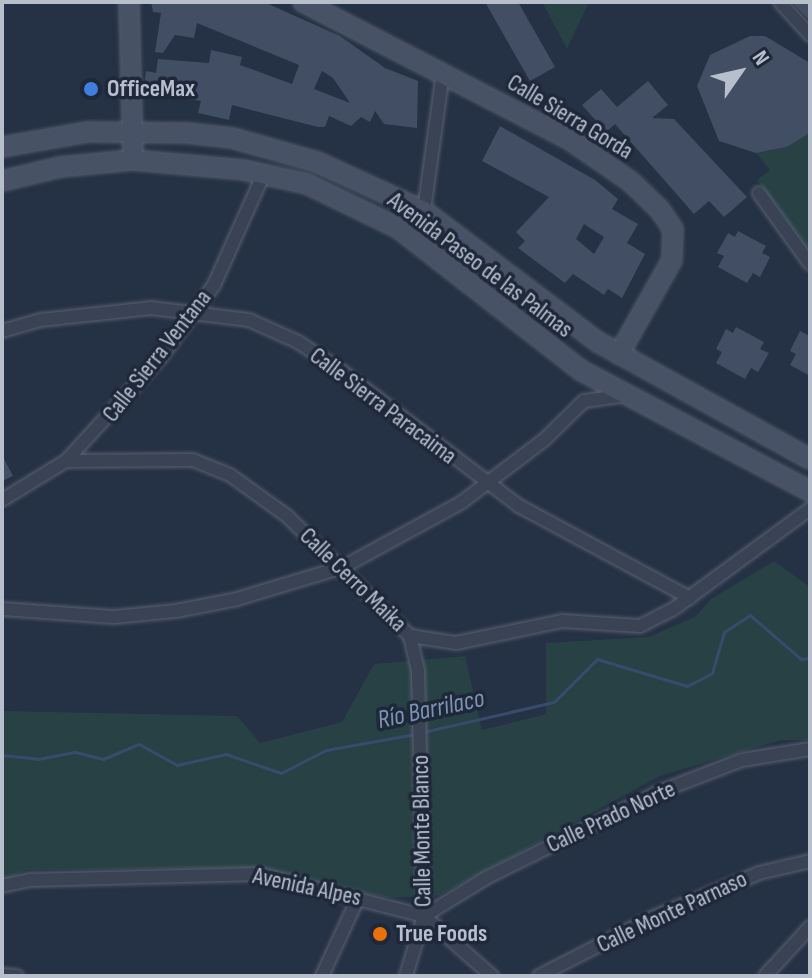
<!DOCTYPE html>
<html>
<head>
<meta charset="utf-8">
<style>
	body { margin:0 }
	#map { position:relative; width:812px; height:978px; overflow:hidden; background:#253144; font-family:"Sofia Sans Condensed",sans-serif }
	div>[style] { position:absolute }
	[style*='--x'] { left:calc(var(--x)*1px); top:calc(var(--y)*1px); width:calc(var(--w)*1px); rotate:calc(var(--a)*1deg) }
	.green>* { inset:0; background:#274145 }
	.stream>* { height:3px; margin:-1.5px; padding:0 1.5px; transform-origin:1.5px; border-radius:1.5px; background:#384b6c }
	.building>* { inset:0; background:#424e64 }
	.roads { filter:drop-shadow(0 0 2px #586171) drop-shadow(0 0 2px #586171) }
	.minor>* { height:12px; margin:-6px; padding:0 6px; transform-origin:6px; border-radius:6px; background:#3a4353 }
	.secondary>* { height:18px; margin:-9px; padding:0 9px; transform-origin:9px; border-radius:9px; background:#475267 }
	.dots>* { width:22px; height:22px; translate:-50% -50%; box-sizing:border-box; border:4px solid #1e2839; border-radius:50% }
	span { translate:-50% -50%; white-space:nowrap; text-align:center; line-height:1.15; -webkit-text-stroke:7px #1e2839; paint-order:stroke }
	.poi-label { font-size:24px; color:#b7bfcd; font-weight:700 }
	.left { translate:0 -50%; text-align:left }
	.street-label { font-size:24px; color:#b7bfcd }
	.water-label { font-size:26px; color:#7c93b6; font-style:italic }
	.frame { position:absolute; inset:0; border:4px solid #b7bfcd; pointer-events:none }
	.north { position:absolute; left:700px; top:32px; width:80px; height:80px; -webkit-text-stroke:6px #1e2839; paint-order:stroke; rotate:56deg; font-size:22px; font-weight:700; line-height:32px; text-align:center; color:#b7bfcd }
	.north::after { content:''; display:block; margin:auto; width:28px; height:36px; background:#b7bfcd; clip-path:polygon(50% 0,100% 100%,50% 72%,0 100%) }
</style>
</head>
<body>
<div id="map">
	<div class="green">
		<div style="clip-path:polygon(542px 2px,589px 2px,567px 49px)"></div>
		<div style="clip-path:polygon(810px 133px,810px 251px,757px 180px,770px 170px,756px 153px,787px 147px)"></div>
		<div style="clip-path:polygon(774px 561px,810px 587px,810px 740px,781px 740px,660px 776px,440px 895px,389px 898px,259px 869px,219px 868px,27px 870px,2px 881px,2px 711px,237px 716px,260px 743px,342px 722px,374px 664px,465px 656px,482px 730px,546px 714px,546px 643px,648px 637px,695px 617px,711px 599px)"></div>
	</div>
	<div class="stream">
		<div style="--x:423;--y:732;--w:134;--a:-12.9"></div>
		<div style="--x:554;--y:702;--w:61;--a:-45"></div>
		<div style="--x:597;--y:659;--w:94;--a:16.7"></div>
		<div style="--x:687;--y:686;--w:28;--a:-27"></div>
		<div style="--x:712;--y:673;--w:43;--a:-73.7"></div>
		<div style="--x:724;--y:632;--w:31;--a:-33"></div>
		<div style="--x:750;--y:615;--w:67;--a:40.8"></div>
		<div style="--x:801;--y:659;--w:9;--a:-6"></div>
		<div style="--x:2;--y:755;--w:36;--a:6"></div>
		<div style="--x:38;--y:759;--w:38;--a:-11"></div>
		<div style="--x:75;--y:752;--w:29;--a:14"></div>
		<div style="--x:103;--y:759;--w:39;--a:-23"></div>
		<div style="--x:139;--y:744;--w:43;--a:28.9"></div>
		<div style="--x:177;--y:765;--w:50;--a:-12.7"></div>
		<div style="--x:226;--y:754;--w:58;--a:19.1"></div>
		<div style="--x:281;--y:773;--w:51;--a:-27.1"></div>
		<div style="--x:326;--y:750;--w:91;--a:-10.1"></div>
	</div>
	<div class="building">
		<div style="clip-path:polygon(evenodd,151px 2px,264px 2px,340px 36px,385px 68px,418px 81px,417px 128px,384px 124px,375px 111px,370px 122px,361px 117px,351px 126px,329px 116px,325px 127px,318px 127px,232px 105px,229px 120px,198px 113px,201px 101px,143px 92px,146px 71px,156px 73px,158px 59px,209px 63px,211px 50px,242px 57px,240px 65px,292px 84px,299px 65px,197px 23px,194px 38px,175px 35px,163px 53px,155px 52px,161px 13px,153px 12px,151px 2px,322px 71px,333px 78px,350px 103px,314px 89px,322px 71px)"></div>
		<div style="clip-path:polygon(485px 2px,518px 2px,555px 67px,530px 81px)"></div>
		<div style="clip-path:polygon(792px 2px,810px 2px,810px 21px,793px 3px)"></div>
		<div style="clip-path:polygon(750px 36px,765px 36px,810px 63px,810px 133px,787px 147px,756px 153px,719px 141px,697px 86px,710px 55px)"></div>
		<div style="clip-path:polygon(648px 81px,668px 105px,652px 118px,674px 119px,747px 197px,724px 217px,709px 201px,694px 214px,615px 124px,606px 132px,582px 105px,601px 89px,617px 107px)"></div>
		<div style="clip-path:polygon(evenodd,500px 126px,595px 180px,618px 199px,612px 209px,638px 224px,627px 243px,645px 254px,622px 298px,608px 289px,604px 295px,573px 274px,565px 283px,518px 248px,525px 241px,516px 232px,549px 197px,482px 161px,500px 126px,584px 224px,604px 237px,594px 254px,576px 239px,584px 224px)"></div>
		<div style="clip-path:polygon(738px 231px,766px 246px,762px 253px,770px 257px,760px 277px,753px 273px,747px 283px,718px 267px,724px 256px,717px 253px,728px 233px,735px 237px)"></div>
		<div style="clip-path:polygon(736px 327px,764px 342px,760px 349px,769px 353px,758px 372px,751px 368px,745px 379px,716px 363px,722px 352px,716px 349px,726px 329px,733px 333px)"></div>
		<div style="clip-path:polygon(800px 331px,810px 336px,810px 376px,790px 365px,796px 354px,790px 351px)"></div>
		<div style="clip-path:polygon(2px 455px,13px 476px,2px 481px)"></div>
	</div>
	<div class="roads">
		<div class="minor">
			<div style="--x:780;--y:2;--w:45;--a:47.7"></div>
			<div style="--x:759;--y:193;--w:87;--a:54.3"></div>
			<div style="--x:424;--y:211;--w:139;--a:-82.2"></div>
			<div style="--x:2;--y:331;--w:41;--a:-15.8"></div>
			<div style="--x:41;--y:320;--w:111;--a:-6.2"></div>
			<div style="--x:151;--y:308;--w:99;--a:7"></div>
			<div style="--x:249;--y:320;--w:54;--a:24.2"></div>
			<div style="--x:298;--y:342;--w:49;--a:33.4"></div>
			<div style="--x:339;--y:369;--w:226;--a:37.3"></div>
			<div style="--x:519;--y:506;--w:194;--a:28.3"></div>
			<div style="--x:66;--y:461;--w:127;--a:-0.5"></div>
			<div style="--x:193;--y:460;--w:40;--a:22"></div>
			<div style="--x:230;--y:475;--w:70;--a:35.7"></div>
			<div style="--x:287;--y:516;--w:172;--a:44.3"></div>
			<div style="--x:410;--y:636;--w:36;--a:77"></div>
			<div style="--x:418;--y:671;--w:245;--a:88.6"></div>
			<div style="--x:424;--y:916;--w:63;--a:106.7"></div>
			<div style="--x:2;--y:500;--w:75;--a:-31.4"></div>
			<div style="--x:66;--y:461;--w:142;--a:-47.6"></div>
			<div style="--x:162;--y:356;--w:88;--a:-53.8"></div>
			<div style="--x:214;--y:285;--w:123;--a:-65.9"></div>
			<div style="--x:2;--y:609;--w:112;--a:4.1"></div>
			<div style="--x:114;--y:617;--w:62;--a:-5.5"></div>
			<div style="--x:176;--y:611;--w:62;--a:-11.1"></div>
			<div style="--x:237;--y:599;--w:111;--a:-16.8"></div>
			<div style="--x:343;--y:567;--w:136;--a:-28.6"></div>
			<div style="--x:462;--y:502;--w:103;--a:-37.1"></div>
			<div style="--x:544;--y:440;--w:56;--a:-44.3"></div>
			<div style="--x:584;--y:401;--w:43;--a:-7.9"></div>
			<div style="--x:410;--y:636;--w:47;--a:8.7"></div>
			<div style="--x:456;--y:643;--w:108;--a:-11.7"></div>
			<div style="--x:562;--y:621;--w:78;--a:3.7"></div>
			<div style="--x:640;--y:626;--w:36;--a:-27"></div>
			<div style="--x:672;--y:610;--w:171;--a:-36.2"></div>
			<div style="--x:2;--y:886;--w:29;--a:-12"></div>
			<div style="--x:30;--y:880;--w:230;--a:-1.5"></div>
			<div style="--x:260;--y:874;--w:169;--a:14.4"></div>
			<div style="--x:424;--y:916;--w:91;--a:41.4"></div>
			<div style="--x:424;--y:916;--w:75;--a:-31.4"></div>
			<div style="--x:488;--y:877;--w:191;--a:-26.4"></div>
			<div style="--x:659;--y:792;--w:89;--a:-21.1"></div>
			<div style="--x:742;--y:760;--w:69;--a:-9.2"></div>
			<div style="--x:2;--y:975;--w:15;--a:4"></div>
			<div style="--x:322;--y:976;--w:86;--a:-65.2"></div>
			<div style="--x:539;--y:976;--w:129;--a:-27.2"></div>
			<div style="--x:654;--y:917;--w:114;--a:-22.7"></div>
			<div style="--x:759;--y:873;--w:52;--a:-13.2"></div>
			<div style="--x:765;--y:976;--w:67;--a:-47.4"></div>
		</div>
		<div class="secondary">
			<div style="--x:129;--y:2;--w:158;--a:88.5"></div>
			<div style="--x:303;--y:2;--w:299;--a:27.3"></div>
			<div style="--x:569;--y:139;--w:75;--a:34.7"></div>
			<div style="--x:631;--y:182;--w:40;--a:44"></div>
			<div style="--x:660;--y:210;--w:23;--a:56"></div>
			<div style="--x:673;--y:229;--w:31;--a:92"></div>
			<div style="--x:672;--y:260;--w:108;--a:119.4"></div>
			<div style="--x:2;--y:147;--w:86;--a:-10"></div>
			<div style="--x:87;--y:132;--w:100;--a:0.6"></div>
			<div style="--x:187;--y:133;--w:45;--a:6.3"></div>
			<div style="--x:232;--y:138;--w:88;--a:15.8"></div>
			<div style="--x:317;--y:162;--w:118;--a:24.6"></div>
			<div style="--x:424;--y:211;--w:218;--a:37"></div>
			<div style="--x:598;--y:342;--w:242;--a:28.9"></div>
			<div style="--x:2;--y:181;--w:60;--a:-13.6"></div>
			<div style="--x:60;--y:167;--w:73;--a:-5.5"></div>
			<div style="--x:133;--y:160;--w:111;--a:5.1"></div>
			<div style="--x:244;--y:170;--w:65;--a:12.5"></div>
			<div style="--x:307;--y:184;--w:101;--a:25.8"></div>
			<div style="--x:398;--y:228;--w:233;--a:37.9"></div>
			<div style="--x:582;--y:371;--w:258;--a:27.8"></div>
		</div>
	</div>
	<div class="dots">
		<div style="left:91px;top:89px;background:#3f7fe0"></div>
		<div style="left:380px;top:934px;background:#e8710a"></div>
	</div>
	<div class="poi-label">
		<span class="left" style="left:107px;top:89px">OfficeMax</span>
		<span class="left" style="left:396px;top:934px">True Foods</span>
	</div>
	<div class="street-label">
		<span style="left:570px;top:117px;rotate:31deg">Calle Sierra Gorda</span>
		<span style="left:480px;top:265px;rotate:37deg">Avenida Paseo de las Palmas</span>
		<span style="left:157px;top:356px;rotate:-52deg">Calle Sierra Ventana</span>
		<span style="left:383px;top:406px;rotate:37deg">Calle Sierra Paracaima</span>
		<span style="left:353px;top:580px;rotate:44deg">Calle Cerro Maika</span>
		<span style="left:611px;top:817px;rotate:-25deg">Calle Prado Norte</span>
		<span style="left:422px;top:831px;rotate:-91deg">Calle Monte Blanco</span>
		<span style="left:307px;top:887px;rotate:12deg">Avenida Alpes</span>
		<span style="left:672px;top:912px;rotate:-25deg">Calle Monte Parnaso</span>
	</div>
	<div class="water-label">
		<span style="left:431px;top:710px;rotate:-12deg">Río Barrilaco</span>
	</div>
	<div class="frame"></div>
	<div class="north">N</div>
</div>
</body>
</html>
